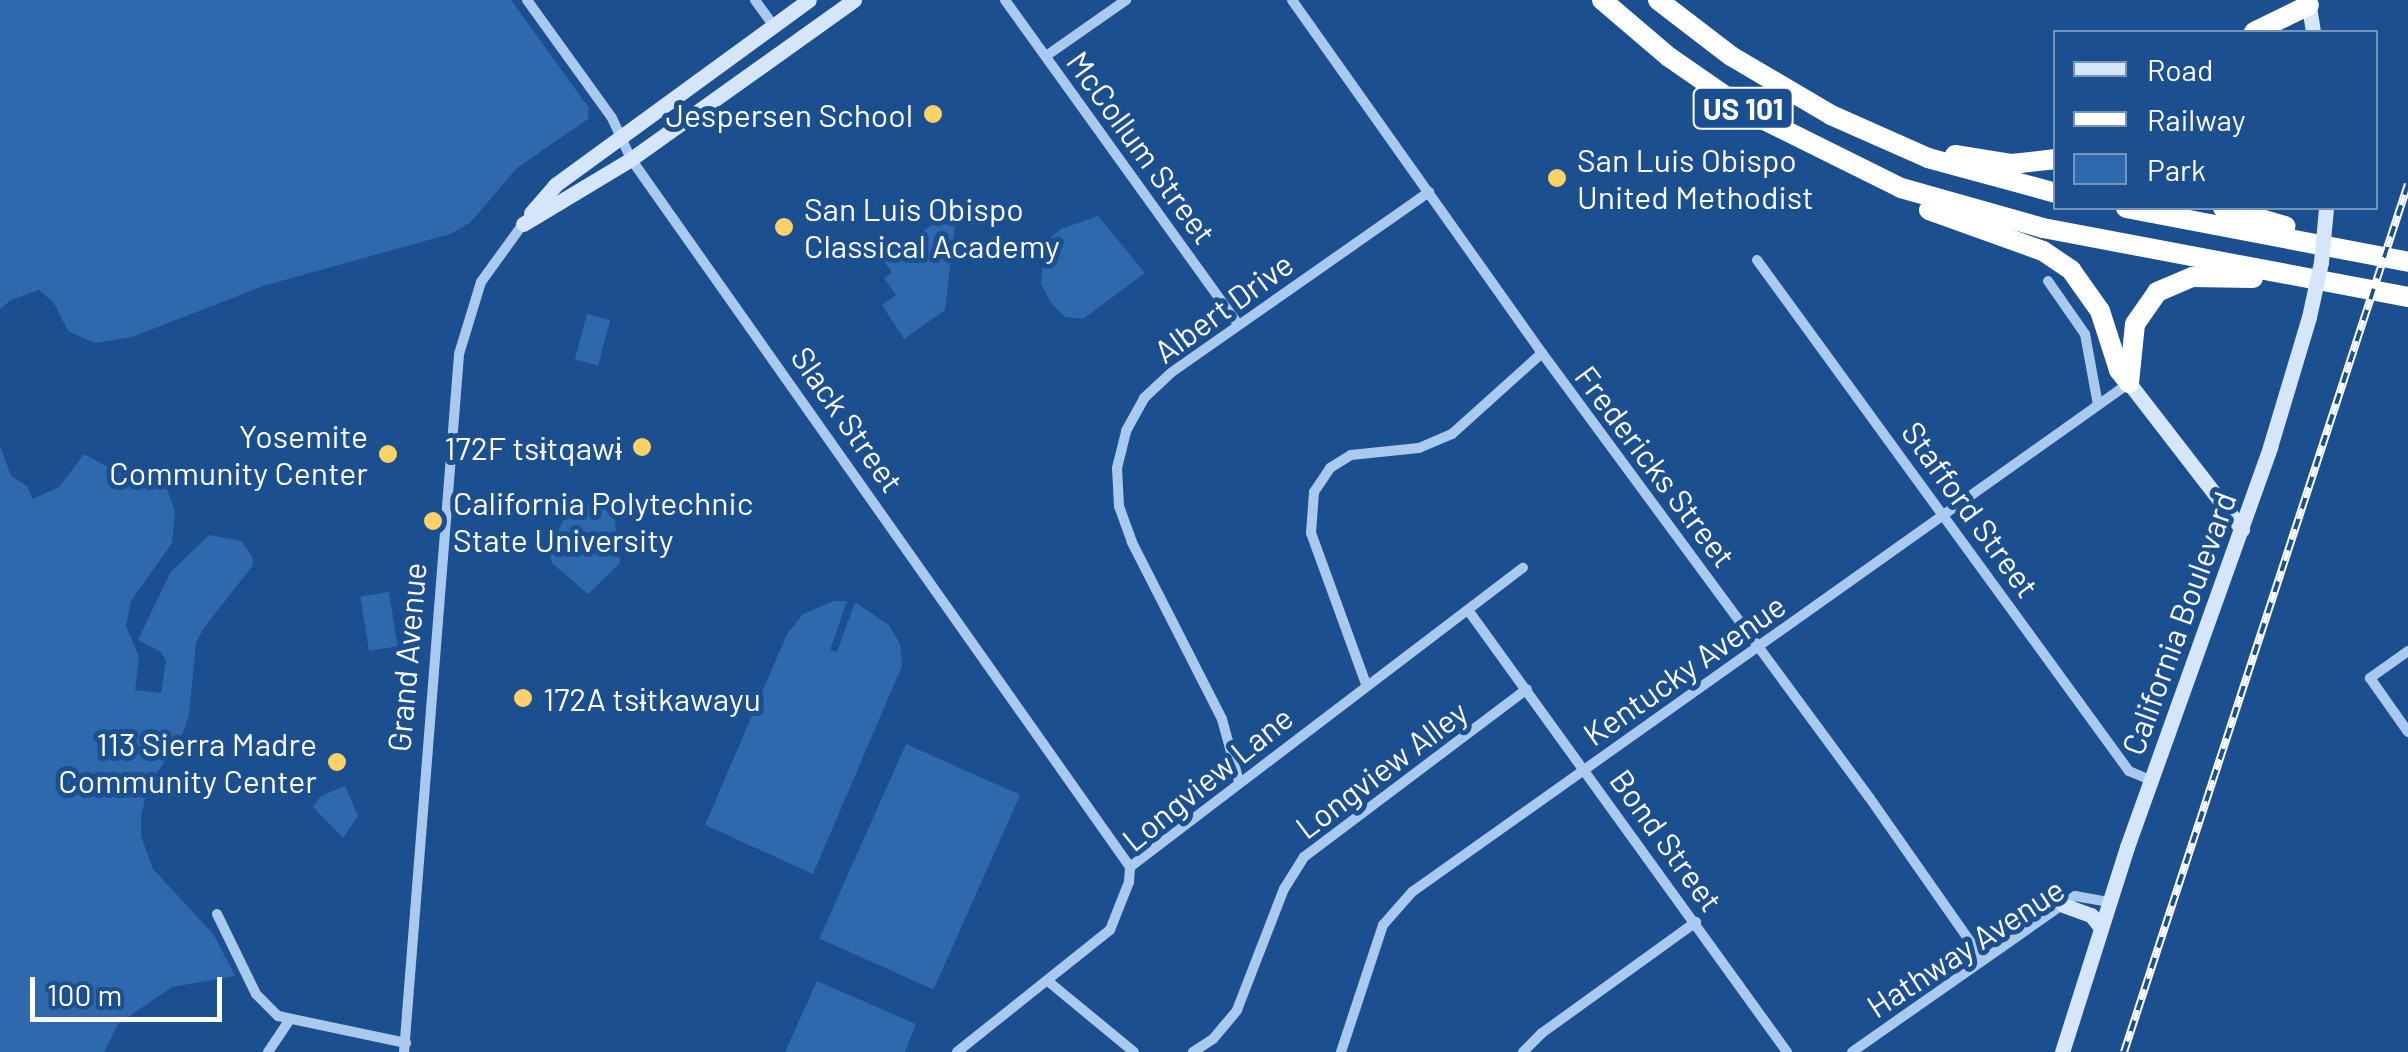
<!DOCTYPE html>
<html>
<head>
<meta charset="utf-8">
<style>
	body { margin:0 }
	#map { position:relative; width:2408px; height:1052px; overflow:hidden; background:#1b4f8f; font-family:Barlow,sans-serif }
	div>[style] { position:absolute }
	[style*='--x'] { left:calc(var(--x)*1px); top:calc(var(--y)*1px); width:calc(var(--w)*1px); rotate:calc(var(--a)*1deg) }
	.green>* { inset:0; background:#2e69ad; transform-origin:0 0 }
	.street>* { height:10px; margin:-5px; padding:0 5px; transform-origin:5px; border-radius:5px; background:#a9c9ee }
	.secondary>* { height:15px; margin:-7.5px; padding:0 7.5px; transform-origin:7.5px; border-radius:7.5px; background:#d6e6fa }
	.highway>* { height:20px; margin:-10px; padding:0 10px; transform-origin:10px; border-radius:10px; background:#fff }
	.rail>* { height:8px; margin-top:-4px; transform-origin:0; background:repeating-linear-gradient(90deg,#1b4f8f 0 11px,#fff 0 22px); box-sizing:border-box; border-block:2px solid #fff }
	.secondary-bridge>* { height:15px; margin:-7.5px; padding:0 7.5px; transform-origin:7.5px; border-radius:7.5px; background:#d6e6fa }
	.dots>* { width:28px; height:28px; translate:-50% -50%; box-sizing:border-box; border:5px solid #1b4f8f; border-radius:50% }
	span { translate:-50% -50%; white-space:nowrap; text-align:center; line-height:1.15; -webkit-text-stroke:10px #1b4f8f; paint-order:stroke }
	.shield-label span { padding:2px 8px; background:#1b4f8f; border:2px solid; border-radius:8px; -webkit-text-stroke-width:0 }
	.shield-label { font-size:30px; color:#fff; font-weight:700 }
	.poi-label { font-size:32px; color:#fff }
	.right { translate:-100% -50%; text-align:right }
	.left { translate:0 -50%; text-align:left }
	.street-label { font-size:32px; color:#fff }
	.legend { position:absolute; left:2053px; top:30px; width:325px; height:180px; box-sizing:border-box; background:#1b4f8f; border:2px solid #7695bc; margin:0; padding:12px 18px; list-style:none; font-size:30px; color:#fff }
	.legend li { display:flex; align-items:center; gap:20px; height:50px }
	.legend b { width:50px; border:2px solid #7695bc }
	.scale { position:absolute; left:30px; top:977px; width:192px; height:45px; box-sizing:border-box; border:5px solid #fff; border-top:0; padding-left:12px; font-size:30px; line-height:35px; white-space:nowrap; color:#fff; -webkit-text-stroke:8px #1b4f8f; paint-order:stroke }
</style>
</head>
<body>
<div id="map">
	<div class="green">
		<div style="clip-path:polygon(0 0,511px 0,589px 108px,588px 119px,517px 168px,470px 223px,450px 234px,263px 286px,132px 337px,95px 343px,68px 331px,54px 303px,39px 290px,11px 300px,0 309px)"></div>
		<div style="clip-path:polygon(957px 207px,945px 310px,904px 339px,882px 305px,896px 295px,884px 278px,892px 272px,883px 260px)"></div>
		<div style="clip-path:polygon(1098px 216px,1145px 273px,1083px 319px,1065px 317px,1051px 303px,1041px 284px,1044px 243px,1061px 229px)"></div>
		<div style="left:587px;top:314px;width:24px;height:47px;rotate:15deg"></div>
		<div style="clip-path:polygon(0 446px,11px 476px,27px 486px,33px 499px,59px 487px,84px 454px,119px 473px,148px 474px,166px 486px,175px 512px,172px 543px,131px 601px,126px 626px,139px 657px,135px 690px,161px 693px,166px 661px,161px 652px,138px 640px,170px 573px,209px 535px,241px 541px,252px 556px,253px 565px,203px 629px,196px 643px,189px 715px,181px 738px,148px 786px,141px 817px,141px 836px,153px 869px,214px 935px,235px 976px,172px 987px,118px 1024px,104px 1052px,0 1052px)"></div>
		<div style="clip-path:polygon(598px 499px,615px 520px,620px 563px,588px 594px,552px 563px,549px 553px,565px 516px)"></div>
		<div style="left:389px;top:592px;width:55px;height:29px;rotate:81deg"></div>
		<div style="clip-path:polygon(834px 601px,847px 601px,830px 650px,837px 652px,855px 602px,889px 625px,900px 644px,902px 666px,813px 874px,705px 825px,787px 634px,803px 614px)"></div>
		<div style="left:906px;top:744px;width:125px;height:213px;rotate:24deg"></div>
		<div style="clip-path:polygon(345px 786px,358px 816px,343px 838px,313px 807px,321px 796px)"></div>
		<div style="clip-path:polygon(817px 981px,916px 1024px,905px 1052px,785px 1052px)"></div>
	</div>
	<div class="street">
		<div style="--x:527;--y:0;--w:145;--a:54.2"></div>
		<div style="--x:612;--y:118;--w:45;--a:65.1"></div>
		<div style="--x:631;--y:159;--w:866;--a:54.82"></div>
		<div style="--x:755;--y:0;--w:31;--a:54"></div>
		<div style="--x:1005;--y:0;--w:399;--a:54.3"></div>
		<div style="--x:1292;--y:0;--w:433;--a:54.7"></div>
		<div style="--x:1542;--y:353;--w:551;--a:53.63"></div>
		<div style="--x:1869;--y:797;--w:199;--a:55"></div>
		<div style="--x:1046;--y:56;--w:98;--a:-35"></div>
		<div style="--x:1757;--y:260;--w:632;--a:53.95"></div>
		<div style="--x:2129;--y:771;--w:23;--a:23"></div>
		<div style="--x:2048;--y:281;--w:65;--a:55.1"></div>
		<div style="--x:2085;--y:334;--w:72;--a:79.6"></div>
		<div style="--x:1468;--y:610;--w:545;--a:54.18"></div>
		<div style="--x:2408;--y:651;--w:47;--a:144.6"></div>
		<div style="--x:2370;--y:678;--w:66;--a:54.9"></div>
		<div style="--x:1366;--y:684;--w:161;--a:-110"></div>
		<div style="--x:1311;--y:533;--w:41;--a:-85.8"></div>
		<div style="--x:1314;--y:492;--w:29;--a:-56"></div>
		<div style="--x:1330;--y:468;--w:25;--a:-32"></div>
		<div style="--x:1351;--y:455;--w:68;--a:-5.9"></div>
		<div style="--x:1419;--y:448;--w:36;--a:-23"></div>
		<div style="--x:1452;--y:434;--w:121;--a:-42"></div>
		<div style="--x:1239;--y:782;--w:65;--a:-105.1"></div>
		<div style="--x:1222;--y:719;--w:199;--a:-117"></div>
		<div style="--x:1132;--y:542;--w:38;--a:-110"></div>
		<div style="--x:1119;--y:506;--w:38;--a:-93"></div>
		<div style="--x:1117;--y:468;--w:38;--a:-76"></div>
		<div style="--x:1126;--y:431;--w:38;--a:-61"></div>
		<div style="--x:1144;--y:398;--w:38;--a:-43"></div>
		<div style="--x:1172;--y:372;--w:314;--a:-35"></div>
		<div style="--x:217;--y:914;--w:89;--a:64"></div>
		<div style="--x:256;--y:994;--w:31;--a:45"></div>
		<div style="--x:278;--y:1016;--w:131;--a:11.9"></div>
		<div style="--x:1049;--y:982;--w:110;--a:39.5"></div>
		<div style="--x:268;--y:1052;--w:36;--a:-56"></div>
		<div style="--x:404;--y:1052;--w:700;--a:-85.49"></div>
		<div style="--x:459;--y:354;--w:75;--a:-73"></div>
		<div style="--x:481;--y:282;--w:72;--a:-54.1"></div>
		<div style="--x:957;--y:1052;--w:196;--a:-38.6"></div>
		<div style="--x:1110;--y:930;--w:52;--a:-68.4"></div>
		<div style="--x:1129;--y:882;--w:15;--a:-86"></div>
		<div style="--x:1130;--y:867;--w:494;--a:-37.3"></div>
		<div style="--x:1193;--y:1052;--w:24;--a:-33"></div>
		<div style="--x:1213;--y:1039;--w:38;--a:-50"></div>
		<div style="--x:1237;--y:1010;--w:130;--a:-68.8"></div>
		<div style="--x:1284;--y:889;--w:38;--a:-58"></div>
		<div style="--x:1304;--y:857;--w:279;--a:-37"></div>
		<div style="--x:1341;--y:1052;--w:134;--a:-71.7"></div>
		<div style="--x:1383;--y:925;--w:44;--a:-48.7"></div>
		<div style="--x:1412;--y:892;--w:878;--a:-35.36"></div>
		<div style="--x:1523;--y:1052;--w:27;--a:-45"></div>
		<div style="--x:1542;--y:1033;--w:190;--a:-35.8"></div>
		<div style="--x:1852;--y:1052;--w:272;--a:-35"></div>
		<div style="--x:2075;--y:896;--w:35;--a:10"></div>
	</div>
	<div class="secondary">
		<div style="--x:2308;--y:0;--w:32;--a:81"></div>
		<div style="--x:531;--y:213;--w:37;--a:-49"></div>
		<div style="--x:555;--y:185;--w:314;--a:-36.1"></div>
		<div style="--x:523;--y:224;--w:126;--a:-31"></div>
		<div style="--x:631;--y:159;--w:274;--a:-35.5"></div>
		<div style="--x:2129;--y:383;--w:185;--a:52.3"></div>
		<div style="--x:2063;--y:905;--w:30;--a:20"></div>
		<div style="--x:2091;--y:915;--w:16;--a:52"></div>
		<div style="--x:2062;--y:1052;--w:215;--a:-72.4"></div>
		<div style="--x:2127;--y:847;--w:425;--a:-70.3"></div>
		<div style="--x:2270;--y:447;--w:136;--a:-73.3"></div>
	</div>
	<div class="highway">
		<div style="--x:1602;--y:0;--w:88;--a:40.4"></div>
		<div style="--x:1669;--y:57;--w:98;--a:34.7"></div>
		<div style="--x:1750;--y:113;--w:169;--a:26.4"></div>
		<div style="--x:1901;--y:188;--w:148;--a:15.7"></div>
		<div style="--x:2043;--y:228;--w:371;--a:10.7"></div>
		<div style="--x:1658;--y:0;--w:92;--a:37.5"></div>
		<div style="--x:1731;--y:56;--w:116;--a:30.5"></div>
		<div style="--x:1831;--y:115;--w:106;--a:23.9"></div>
		<div style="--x:1928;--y:158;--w:133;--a:15.3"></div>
		<div style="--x:2254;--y:32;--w:61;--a:-26.1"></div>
		<div style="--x:1955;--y:155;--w:58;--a:9"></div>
		<div style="--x:2012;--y:164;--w:44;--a:-6.5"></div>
		<div style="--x:2126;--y:208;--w:287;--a:10.8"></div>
		<div style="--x:2223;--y:208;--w:65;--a:16.2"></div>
		<div style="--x:1929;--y:210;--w:121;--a:19.8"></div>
		<div style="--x:2043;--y:251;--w:34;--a:34"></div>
		<div style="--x:2071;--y:270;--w:50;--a:54.7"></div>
		<div style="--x:2100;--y:311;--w:62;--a:72.1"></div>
		<div style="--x:2119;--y:370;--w:16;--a:52"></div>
		<div style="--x:2129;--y:383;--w:59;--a:-84.2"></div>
		<div style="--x:2135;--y:324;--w:39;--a:-55"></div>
		<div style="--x:2157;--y:292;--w:38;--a:-23"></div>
		<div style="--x:2192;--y:277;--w:61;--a:0.9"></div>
	</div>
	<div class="rail">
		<div style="--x:2124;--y:1052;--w:913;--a:-71.88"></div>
	</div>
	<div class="secondary-bridge">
		<div style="--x:2309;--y:317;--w:56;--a:-77.7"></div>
		<div style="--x:2321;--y:262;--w:54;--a:-84.7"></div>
	</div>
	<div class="dots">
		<div style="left:933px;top:114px;background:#ffd166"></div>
		<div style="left:1557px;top:178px;background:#ffd166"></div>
		<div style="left:784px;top:227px;background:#ffd166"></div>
		<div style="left:642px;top:447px;background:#ffd166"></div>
		<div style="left:388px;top:454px;background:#ffd166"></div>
		<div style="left:433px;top:521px;background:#ffd166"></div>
		<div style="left:523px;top:698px;background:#ffd166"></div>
		<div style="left:337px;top:762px;background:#ffd166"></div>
	</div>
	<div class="shield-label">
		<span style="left:1743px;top:108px">US 101</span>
	</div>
	<div class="poi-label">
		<span class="right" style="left:913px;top:114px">Jespersen School</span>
		<span class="left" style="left:1577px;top:178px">San Luis Obispo<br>United Methodist</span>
		<span class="left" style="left:804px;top:227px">San Luis Obispo<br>Classical Academy</span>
		<span class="right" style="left:368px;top:454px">Yosemite<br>Community Center</span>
		<span class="right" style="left:622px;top:447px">172F tsɨtqawɨ</span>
		<span class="left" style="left:453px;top:521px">California Polytechnic<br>State University</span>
		<span class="left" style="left:543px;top:698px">172A tsɨtkawayu</span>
		<span class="right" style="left:317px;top:762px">113 Sierra Madre<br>Community Center</span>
	</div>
	<div class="street-label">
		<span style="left:1142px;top:147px;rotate:54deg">McCollum Street</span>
		<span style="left:1223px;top:307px;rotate:-36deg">Albert Drive</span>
		<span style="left:848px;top:419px;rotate:55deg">Slack Street</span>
		<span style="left:1656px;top:466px;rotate:53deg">Fredericks Street</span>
		<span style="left:1971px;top:509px;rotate:54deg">Stafford Street</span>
		<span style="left:2178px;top:623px;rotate:-70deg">California Boulevard</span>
		<span style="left:406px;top:657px;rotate:-85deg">Grand Avenue</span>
		<span style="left:1684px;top:669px;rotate:-35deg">Kentucky Avenue</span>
		<span style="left:1381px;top:769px;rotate:-37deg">Longview Alley</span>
		<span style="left:1207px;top:778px;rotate:-39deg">Longview Lane</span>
		<span style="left:1667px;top:840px;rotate:54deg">Bond Street</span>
		<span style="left:1965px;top:947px;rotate:-33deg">Hathway Avenue</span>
	</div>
	<ul class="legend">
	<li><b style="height:12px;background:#d6e6fa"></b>Road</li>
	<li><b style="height:12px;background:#fff"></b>Railway</li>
	<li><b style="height:28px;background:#2e69ad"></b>Park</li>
	</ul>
	<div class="scale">100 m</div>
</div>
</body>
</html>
